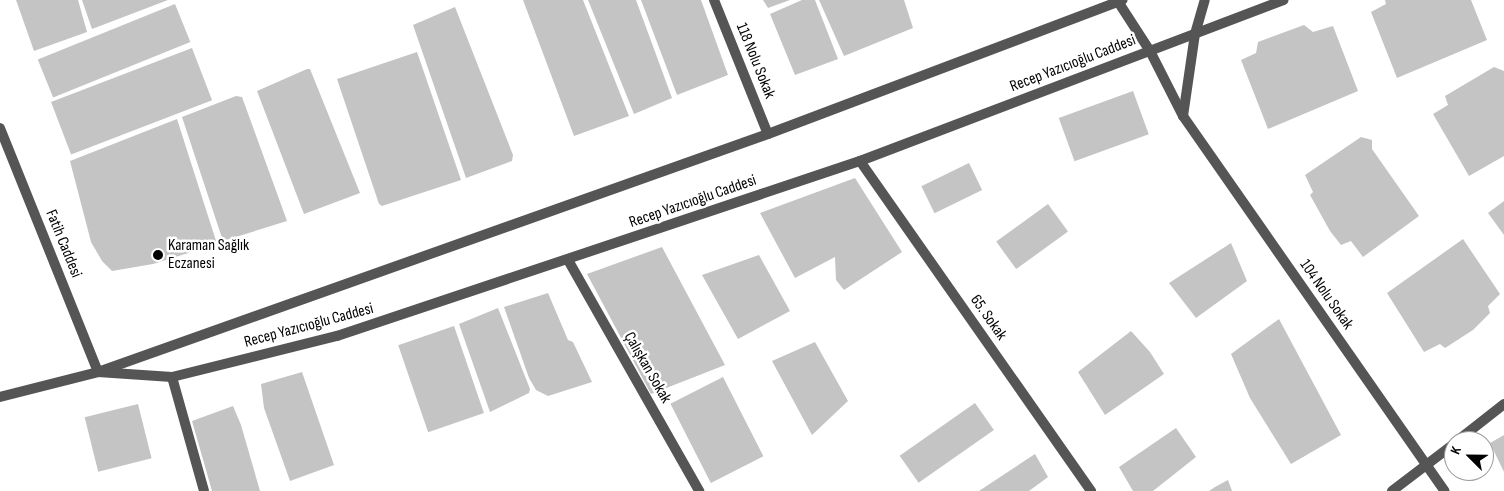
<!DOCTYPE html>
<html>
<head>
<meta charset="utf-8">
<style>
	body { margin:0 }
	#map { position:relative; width:1504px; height:491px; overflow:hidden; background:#fff; font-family:"Sofia Sans Condensed",sans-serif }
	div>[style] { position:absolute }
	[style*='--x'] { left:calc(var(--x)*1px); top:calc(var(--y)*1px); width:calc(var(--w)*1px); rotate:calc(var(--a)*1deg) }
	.building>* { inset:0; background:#c4c4c4; transform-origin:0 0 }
	.minor>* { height:10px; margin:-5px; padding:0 5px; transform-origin:5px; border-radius:5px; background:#555 }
	.tertiary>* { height:10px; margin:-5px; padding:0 5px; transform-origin:5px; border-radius:5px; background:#555 }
	.dots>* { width:14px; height:14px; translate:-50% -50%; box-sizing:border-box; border:2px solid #fff; border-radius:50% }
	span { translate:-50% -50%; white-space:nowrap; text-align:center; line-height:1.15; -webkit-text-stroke:5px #fff; paint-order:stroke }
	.street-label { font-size:16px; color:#000 }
	.poi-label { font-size:16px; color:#000 }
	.left { translate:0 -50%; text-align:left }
	.north { position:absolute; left:1444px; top:431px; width:50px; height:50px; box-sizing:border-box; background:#fff; border:1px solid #999; border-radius:50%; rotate:293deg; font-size:14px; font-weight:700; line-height:20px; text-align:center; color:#000 }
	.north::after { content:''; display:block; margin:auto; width:18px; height:22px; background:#000; clip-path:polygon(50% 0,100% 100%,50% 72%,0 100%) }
</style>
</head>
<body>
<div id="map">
	<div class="building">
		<div style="clip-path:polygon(16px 0,78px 0,87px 32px,34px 51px)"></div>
		<div style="clip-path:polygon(82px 0,168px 0,92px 29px)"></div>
		<div style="clip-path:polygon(523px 0,583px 0,629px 116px,574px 136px)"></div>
		<div style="clip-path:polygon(588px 0,636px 0,672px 98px,634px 114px)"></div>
		<div style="clip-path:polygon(641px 0,701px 0,728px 75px,677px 95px)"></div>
		<div style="clip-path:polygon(763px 0,790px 0,768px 8px)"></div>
		<div style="clip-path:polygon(802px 0,815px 0,838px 59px,795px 75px,770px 14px)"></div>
		<div style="clip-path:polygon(819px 0,904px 0,913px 28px,844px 56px)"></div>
		<div style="clip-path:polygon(1385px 0,1471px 0,1487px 40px,1397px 78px,1371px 12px,1386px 4px)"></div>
		<div style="left:175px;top:4px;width:41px;height:148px;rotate:68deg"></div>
		<div style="clip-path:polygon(455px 7px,513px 155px,512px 161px,466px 178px,413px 25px)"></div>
		<div style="clip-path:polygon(1304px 25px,1313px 32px,1333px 26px,1358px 91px,1268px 129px,1241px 60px,1256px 53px,1258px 42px)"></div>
		<div style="left:192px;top:48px;width:56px;height:151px;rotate:69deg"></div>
		<div style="clip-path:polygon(417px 52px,461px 180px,382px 206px,379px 204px,337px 79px)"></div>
		<div style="clip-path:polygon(1494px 67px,1504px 71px,1504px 156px,1469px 176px,1433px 114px,1448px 105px,1445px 96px)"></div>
		<div style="clip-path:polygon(307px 69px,310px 69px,360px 193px,304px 214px,257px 91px)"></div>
		<div style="left:1133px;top:91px;width:46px;height:79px;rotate:70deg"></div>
		<div style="clip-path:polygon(236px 96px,242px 97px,287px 221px,223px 241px,182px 117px)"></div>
		<div style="clip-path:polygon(177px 119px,217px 244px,153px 264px,112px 271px,102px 261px,91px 242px,70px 161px)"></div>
		<div style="clip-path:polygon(1361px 137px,1372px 140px,1372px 149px,1419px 216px,1363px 257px,1351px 241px,1341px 245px,1330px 231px,1310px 195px,1313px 192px,1305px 175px)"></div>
		<div style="left:969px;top:163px;width:30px;height:53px;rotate:64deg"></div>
		<div style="clip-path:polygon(855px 178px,902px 252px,844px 290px,836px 280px,835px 257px,795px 278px,760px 213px)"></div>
		<div style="clip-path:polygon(1504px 201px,1504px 235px,1488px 213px)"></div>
		<div style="left:1048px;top:204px;width:34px;height:64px;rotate:54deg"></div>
		<div style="clip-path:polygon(1463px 239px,1500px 294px,1488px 306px,1490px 313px,1473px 330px,1445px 348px,1440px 344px,1424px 352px,1387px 293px)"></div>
		<div style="clip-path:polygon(1231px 243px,1247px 281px,1196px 318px,1169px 283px)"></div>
		<div style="clip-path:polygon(662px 247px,725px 365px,651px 394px,587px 274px)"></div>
		<div style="clip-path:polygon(759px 255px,790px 311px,738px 339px,702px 275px)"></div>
		<div style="clip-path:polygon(548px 293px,568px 340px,573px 342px,592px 382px,548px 396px,536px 390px,529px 378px,504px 307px)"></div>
		<div style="clip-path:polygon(498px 308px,530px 389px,529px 393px,490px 412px,459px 324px)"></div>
		<div style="clip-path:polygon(1279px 319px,1341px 435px,1291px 464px,1250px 398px,1231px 354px)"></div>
		<div style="left:454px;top:326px;width:92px;height:59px;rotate:71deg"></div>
		<div style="clip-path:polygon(1131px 331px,1150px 352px,1164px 374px,1105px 415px,1078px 372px)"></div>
		<div style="clip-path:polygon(815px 342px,848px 401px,812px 435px,772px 361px)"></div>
		<div style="clip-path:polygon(302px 372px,334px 465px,290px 481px,264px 408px,261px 384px)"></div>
		<div style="left:723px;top:377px;width:89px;height:59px;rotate:63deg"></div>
		<div style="left:975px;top:403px;width:33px;height:92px;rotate:55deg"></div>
		<div style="left:138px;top:404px;width:56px;height:55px;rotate:76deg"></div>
		<div style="clip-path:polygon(233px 406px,241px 425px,260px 491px,212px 491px,192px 421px)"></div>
		<div style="clip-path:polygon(1176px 428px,1196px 457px,1153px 491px,1133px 491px,1119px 467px)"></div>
		<div style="clip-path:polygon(1504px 435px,1504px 472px,1490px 443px)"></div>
		<div style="clip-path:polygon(1035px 454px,1048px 477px,1029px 491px,979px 491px)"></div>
		<div style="clip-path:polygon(1228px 480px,1232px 491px,1209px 491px,1215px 487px)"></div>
	</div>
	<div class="minor">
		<div style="--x:714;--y:0;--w:144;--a:68.1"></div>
		<div style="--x:1117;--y:0;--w:61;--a:57.1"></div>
		<div style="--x:1150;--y:51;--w:73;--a:63.1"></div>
		<div style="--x:1183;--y:116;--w:457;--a:55.1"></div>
		<div style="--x:1183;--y:116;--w:83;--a:-81.7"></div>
		<div style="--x:1195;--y:34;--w:35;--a:-74"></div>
		<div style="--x:860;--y:161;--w:403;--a:55"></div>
		<div style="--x:568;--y:260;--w:266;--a:60.4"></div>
		<div style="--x:172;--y:377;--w:118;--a:74.3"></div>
	</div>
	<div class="tertiary">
		<div style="--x:0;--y:128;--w:263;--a:68.1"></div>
		<div style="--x:98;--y:372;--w:74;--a:3.9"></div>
		<div style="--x:172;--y:377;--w:170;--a:-14"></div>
		<div style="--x:337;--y:336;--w:552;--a:-18.5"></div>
		<div style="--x:860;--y:161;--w:453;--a:-20.8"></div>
		<div style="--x:0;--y:397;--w:101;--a:-14.3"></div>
		<div style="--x:98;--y:372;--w:711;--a:-19.56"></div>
		<div style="--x:768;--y:134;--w:379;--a:-20.7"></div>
		<div style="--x:1457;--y:441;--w:60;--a:-38.2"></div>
		<div style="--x:1392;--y:491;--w:78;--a:-37.2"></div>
	</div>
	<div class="dots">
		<div style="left:158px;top:255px;background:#000"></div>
	</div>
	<div class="street-label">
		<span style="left:755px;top:61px;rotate:68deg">118 Nolu Sokak</span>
		<span style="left:1073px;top:64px;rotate:-21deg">Recep Yazıcıoğlu Caddesi</span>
		<span style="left:693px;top:202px;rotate:-19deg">Recep Yazıcıoğlu Caddesi</span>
		<span style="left:63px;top:244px;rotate:68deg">Fatih Caddesi</span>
		<span style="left:1326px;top:295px;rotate:55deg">104 Nolu Sokak</span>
		<span style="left:988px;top:318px;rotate:55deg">65. Sokak</span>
		<span style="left:309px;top:326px;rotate:-15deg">Recep Yazıcıoğlu Caddesi</span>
		<span style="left:647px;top:368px;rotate:60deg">Çalışkan Sokak</span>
	</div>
	<div class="poi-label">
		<span class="left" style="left:168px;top:255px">Karaman Sağlık<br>Eczanesi</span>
	</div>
	<div class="north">K</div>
</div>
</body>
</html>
